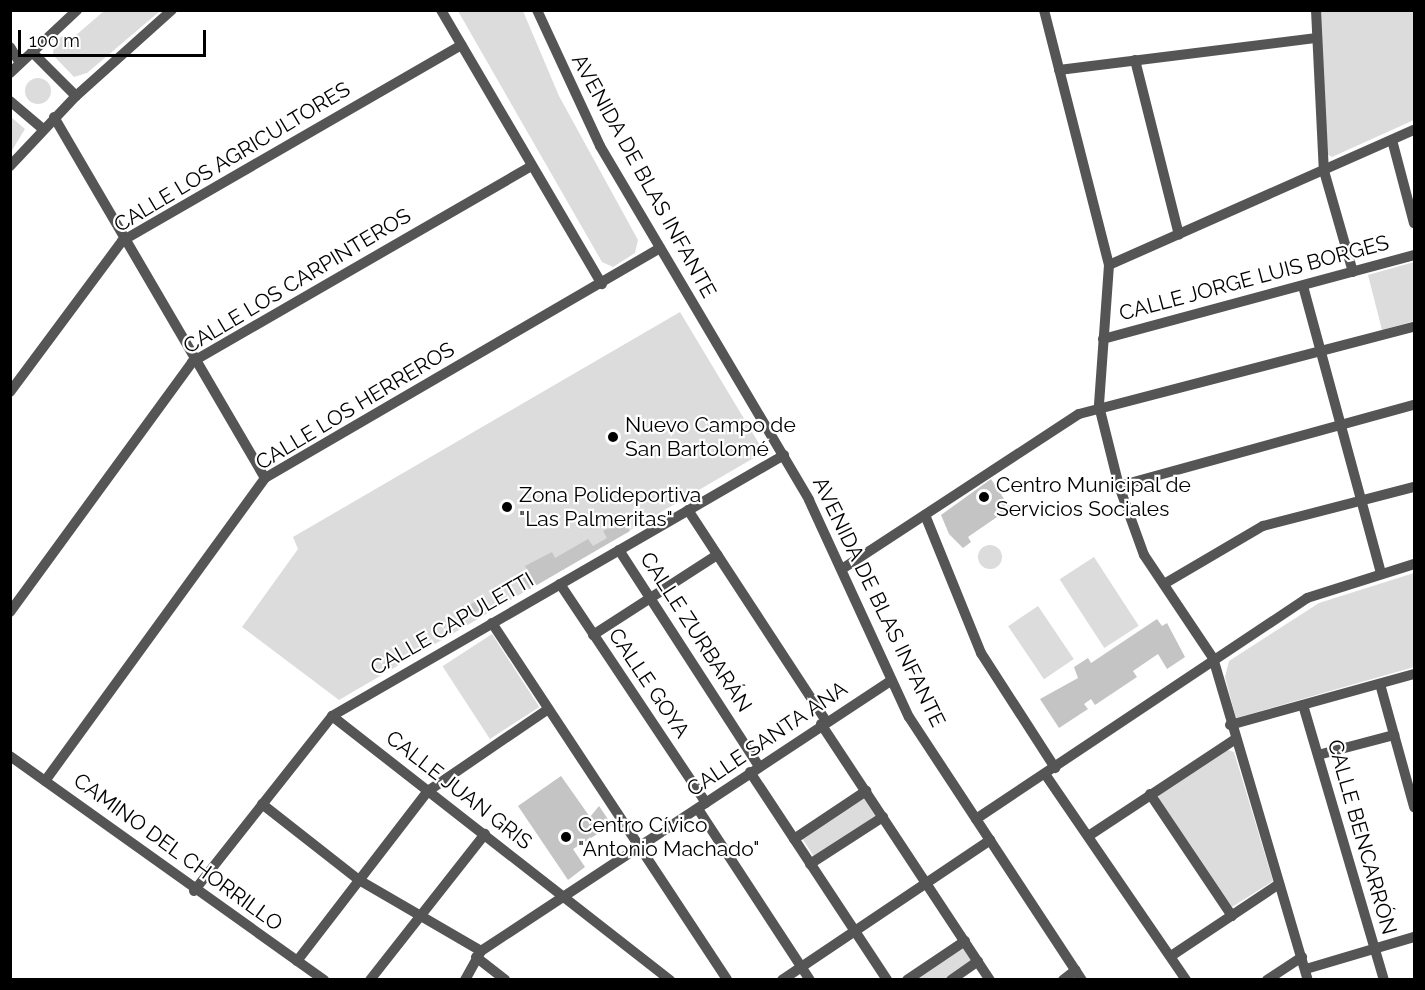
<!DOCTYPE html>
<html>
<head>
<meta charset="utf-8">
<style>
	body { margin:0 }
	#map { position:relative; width:1425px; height:990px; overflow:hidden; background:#fff; font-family:Raleway,sans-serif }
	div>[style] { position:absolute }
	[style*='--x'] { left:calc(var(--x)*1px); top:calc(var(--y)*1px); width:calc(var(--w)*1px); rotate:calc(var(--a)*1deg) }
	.green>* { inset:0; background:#dcdcdc; transform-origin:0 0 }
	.round { border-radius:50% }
	.building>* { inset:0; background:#c4c4c4; transform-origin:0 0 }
	.street>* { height:10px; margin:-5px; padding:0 5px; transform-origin:5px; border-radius:5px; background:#555 }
	.dots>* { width:16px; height:16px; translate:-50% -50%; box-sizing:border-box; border:3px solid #fff; border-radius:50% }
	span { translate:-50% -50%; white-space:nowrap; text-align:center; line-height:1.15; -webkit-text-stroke:4.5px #fff; paint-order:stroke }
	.street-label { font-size:21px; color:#000 }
	.poi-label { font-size:21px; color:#000 }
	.left { translate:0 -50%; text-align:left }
	.frame { position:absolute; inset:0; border:12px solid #000; pointer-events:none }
	.scale { position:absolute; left:18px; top:30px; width:188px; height:27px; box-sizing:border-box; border:3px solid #000; border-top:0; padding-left:8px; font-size:18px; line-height:21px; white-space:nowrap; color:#000; -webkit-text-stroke:4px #fff; paint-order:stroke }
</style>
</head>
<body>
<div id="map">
	<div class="green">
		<div style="clip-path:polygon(104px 11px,160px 11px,87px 73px,74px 77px,53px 55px,54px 44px,62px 36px,68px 42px)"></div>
		<div style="clip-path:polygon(458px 11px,523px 11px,559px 96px,638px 240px,635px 253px,613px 267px,602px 262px)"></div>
		<div style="clip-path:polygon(1320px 11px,1414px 11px,1414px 120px,1332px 157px,1327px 154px)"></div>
		<div class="round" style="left:25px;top:78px;width:26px;height:26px"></div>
		<div style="clip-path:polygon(11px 117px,25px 129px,11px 152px)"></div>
		<div style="clip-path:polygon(1414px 262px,1414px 321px,1382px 330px,1368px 275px)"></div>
		<div style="clip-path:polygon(680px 312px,764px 452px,339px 700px,242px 627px,298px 549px,293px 537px)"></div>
		<div class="round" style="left:978px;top:545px;width:24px;height:24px"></div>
		<div style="left:1094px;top:557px;width:82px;height:41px;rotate:57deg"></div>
		<div style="clip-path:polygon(1414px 573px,1414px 667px,1236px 718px,1225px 677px,1229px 661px,1319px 603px)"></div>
		<div style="left:1038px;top:606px;width:64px;height:36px;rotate:56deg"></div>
		<div style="left:492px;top:634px;width:87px;height:59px;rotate:57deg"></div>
		<div style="clip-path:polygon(1225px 749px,1234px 752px,1273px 881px,1232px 907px,1158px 800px,1159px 792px)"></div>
		<div style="left:864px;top:796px;width:24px;height:75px;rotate:57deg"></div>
		<div style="clip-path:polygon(964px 944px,974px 960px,945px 979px,912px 980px)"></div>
	</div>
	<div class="building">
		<div style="clip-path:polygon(991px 479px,1014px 514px,997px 517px,968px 537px,971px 542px,963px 548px,949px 534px,941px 515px)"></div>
		<div style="clip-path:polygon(623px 520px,630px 531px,530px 589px,522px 578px,528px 573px,525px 566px,552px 552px,555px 558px,588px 539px,593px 546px,607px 538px,603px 531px)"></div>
		<div style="left:485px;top:597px;width:9px;height:26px;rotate:63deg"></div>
		<div style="clip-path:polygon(1157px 619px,1162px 626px,1167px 623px,1185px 657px,1167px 669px,1158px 654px,1133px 671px,1137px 677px,1095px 705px,1091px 699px,1084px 704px,1088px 709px,1059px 728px,1040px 699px,1078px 678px,1074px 667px,1088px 658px,1091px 663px)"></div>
		<div style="clip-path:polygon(561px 776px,590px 817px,599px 806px,612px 825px,573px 849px,585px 867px,568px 880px,518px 806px)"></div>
	</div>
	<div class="street">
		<div style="--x:441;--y:10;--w:318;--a:59.6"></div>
		<div style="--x:537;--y:10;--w:150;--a:65.1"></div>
		<div style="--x:600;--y:146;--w:411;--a:59.4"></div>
		<div style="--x:809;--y:500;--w:239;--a:65.3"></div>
		<div style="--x:909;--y:717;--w:315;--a:56.7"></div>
		<div style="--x:1044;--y:10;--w:263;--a:75.7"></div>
		<div style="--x:1109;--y:265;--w:141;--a:94.1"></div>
		<div style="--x:1099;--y:406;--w:82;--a:76"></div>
		<div style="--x:1119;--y:486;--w:73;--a:70.1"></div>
		<div style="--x:1144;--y:555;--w:124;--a:56.2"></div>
		<div style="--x:1213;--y:658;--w:336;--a:73.6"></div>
		<div style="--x:1316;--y:10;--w:161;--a:87.2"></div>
		<div style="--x:1324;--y:171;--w:105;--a:74"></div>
		<div style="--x:10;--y:47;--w:19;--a:58"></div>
		<div style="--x:32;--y:52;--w:62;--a:45"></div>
		<div style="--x:1135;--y:60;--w:180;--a:75.9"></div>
		<div style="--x:1059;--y:70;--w:260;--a:-7.1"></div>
		<div style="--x:10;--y:73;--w:92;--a:-43.2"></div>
		<div style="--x:10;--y:101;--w:43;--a:40.3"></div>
		<div style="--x:54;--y:117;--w:418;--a:59.7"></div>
		<div style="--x:1392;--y:140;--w:86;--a:75.2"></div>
		<div style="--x:10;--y:166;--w:96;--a:-46.7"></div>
		<div style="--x:76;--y:96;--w:129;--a:-41.9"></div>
		<div style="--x:1109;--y:265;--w:334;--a:-23.9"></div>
		<div style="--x:1303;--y:286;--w:297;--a:74.8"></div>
		<div style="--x:1103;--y:339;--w:322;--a:-15.1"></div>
		<div style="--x:10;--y:392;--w:188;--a:-53.4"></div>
		<div style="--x:122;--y:241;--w:392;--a:-30"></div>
		<div style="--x:1119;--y:486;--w:306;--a:-15.4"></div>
		<div style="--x:688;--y:510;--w:252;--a:56.8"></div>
		<div style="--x:925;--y:515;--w:149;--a:67.9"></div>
		<div style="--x:981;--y:653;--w:137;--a:57.2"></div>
		<div style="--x:619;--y:550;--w:257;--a:57.1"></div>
		<div style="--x:842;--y:569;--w:283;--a:-33.2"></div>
		<div style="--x:1079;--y:414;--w:346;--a:-14.6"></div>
		<div style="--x:560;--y:584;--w:263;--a:56.3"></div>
		<div style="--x:1164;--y:584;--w:115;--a:-30.4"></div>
		<div style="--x:1263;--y:526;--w:156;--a:-14.5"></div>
		<div style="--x:10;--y:612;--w:309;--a:-53.9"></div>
		<div style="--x:192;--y:362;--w:392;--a:-30"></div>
		<div style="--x:492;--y:623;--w:427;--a:56.6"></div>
		<div style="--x:593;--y:635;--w:148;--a:-32.8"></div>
		<div style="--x:1380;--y:684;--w:128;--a:74.5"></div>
		<div style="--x:1303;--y:705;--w:287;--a:73.6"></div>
		<div style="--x:332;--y:716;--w:429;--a:38"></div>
		<div style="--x:821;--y:724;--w:307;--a:56.6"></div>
		<div style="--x:1230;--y:725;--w:191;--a:-15.5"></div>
		<div style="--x:1318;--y:755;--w:79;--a:-14.7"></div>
		<div style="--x:10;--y:756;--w:386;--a:35.5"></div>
		<div style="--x:750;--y:772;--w:249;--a:56.6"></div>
		<div style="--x:1045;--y:774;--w:250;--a:55.6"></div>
		<div style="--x:45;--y:781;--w:374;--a:-54"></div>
		<div style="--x:265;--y:478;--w:457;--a:-30.2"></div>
		<div style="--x:1150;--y:794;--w:147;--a:56.1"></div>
		<div style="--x:262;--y:804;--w:123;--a:38.1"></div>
		<div style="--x:359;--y:880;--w:141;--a:30.2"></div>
		<div style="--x:698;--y:809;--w:204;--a:56.8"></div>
		<div style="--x:976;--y:819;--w:398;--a:-33.7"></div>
		<div style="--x:1307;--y:598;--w:112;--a:-17.6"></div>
		<div style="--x:1090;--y:835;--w:173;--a:-33.4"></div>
		<div style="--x:794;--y:839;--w:87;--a:-33.7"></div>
		<div style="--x:810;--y:864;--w:87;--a:-32.8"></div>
		<div style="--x:194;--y:891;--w:223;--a:-51.7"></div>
		<div style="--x:332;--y:716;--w:522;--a:-30"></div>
		<div style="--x:1171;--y:956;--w:130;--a:-33.7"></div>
		<div style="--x:476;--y:957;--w:37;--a:38"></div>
		<div style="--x:297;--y:961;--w:215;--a:-52.4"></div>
		<div style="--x:428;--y:791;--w:145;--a:-34.3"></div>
		<div style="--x:1306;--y:969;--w:113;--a:-16.5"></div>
		<div style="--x:370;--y:980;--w:186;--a:-51.8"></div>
		<div style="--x:465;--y:980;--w:33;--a:-61"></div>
		<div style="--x:481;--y:951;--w:491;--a:-33.4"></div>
		<div style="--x:782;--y:980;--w:251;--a:-33.9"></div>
		<div style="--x:907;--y:980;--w:70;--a:-33.9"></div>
		<div style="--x:951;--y:980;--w:33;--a:-35"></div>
		<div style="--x:1063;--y:980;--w:16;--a:-38"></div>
		<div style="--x:1267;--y:980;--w:42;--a:-33.3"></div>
	</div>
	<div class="dots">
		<div style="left:613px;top:437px;background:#000"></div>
		<div style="left:984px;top:497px;background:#000"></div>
		<div style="left:507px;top:507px;background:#000"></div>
		<div style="left:566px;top:837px;background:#000"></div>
	</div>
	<div class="street-label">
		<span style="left:232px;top:157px;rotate:-31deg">CALLE LOS AGRICULTORES</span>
		<span style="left:644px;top:176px;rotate:61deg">AVENIDA DE BLAS INFANTE</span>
		<span style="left:1254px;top:278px;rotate:-15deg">CALLE JORGE LUIS BORGES</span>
		<span style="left:297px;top:281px;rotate:-31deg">CALLE LOS CARPINTEROS</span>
		<span style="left:355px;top:406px;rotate:-31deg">CALLE LOS HERREROS</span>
		<span style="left:879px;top:602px;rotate:64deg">AVENIDA DE BLAS INFANTE</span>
		<span style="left:452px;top:624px;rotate:-30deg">CALLE CAPULETTI</span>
		<span style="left:696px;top:632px;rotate:57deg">CALLE ZURBARÁN</span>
		<span style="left:649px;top:683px;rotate:56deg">CALLE GOYA</span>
		<span style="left:767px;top:739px;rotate:-34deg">CALLE SANTA ANA</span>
		<span style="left:459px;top:790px;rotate:38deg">CALLE JUAN GRIS</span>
		<span style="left:1362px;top:837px;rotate:74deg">CALLE BENCARRÓN</span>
		<span style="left:178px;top:852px;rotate:36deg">CAMINO DEL CHORRILLO</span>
	</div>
	<div class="poi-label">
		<span class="left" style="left:625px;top:437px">Nuevo Campo de<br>San Bartolomé</span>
		<span class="left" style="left:996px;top:497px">Centro Municipal de<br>Servicios Sociales</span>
		<span class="left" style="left:519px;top:507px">Zona Polideportiva<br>"Las Palmeritas"</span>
		<span class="left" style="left:578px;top:837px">Centro Cívico<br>"Antonio Machado"</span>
	</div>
	<div class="frame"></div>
	<div class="scale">100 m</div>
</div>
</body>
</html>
